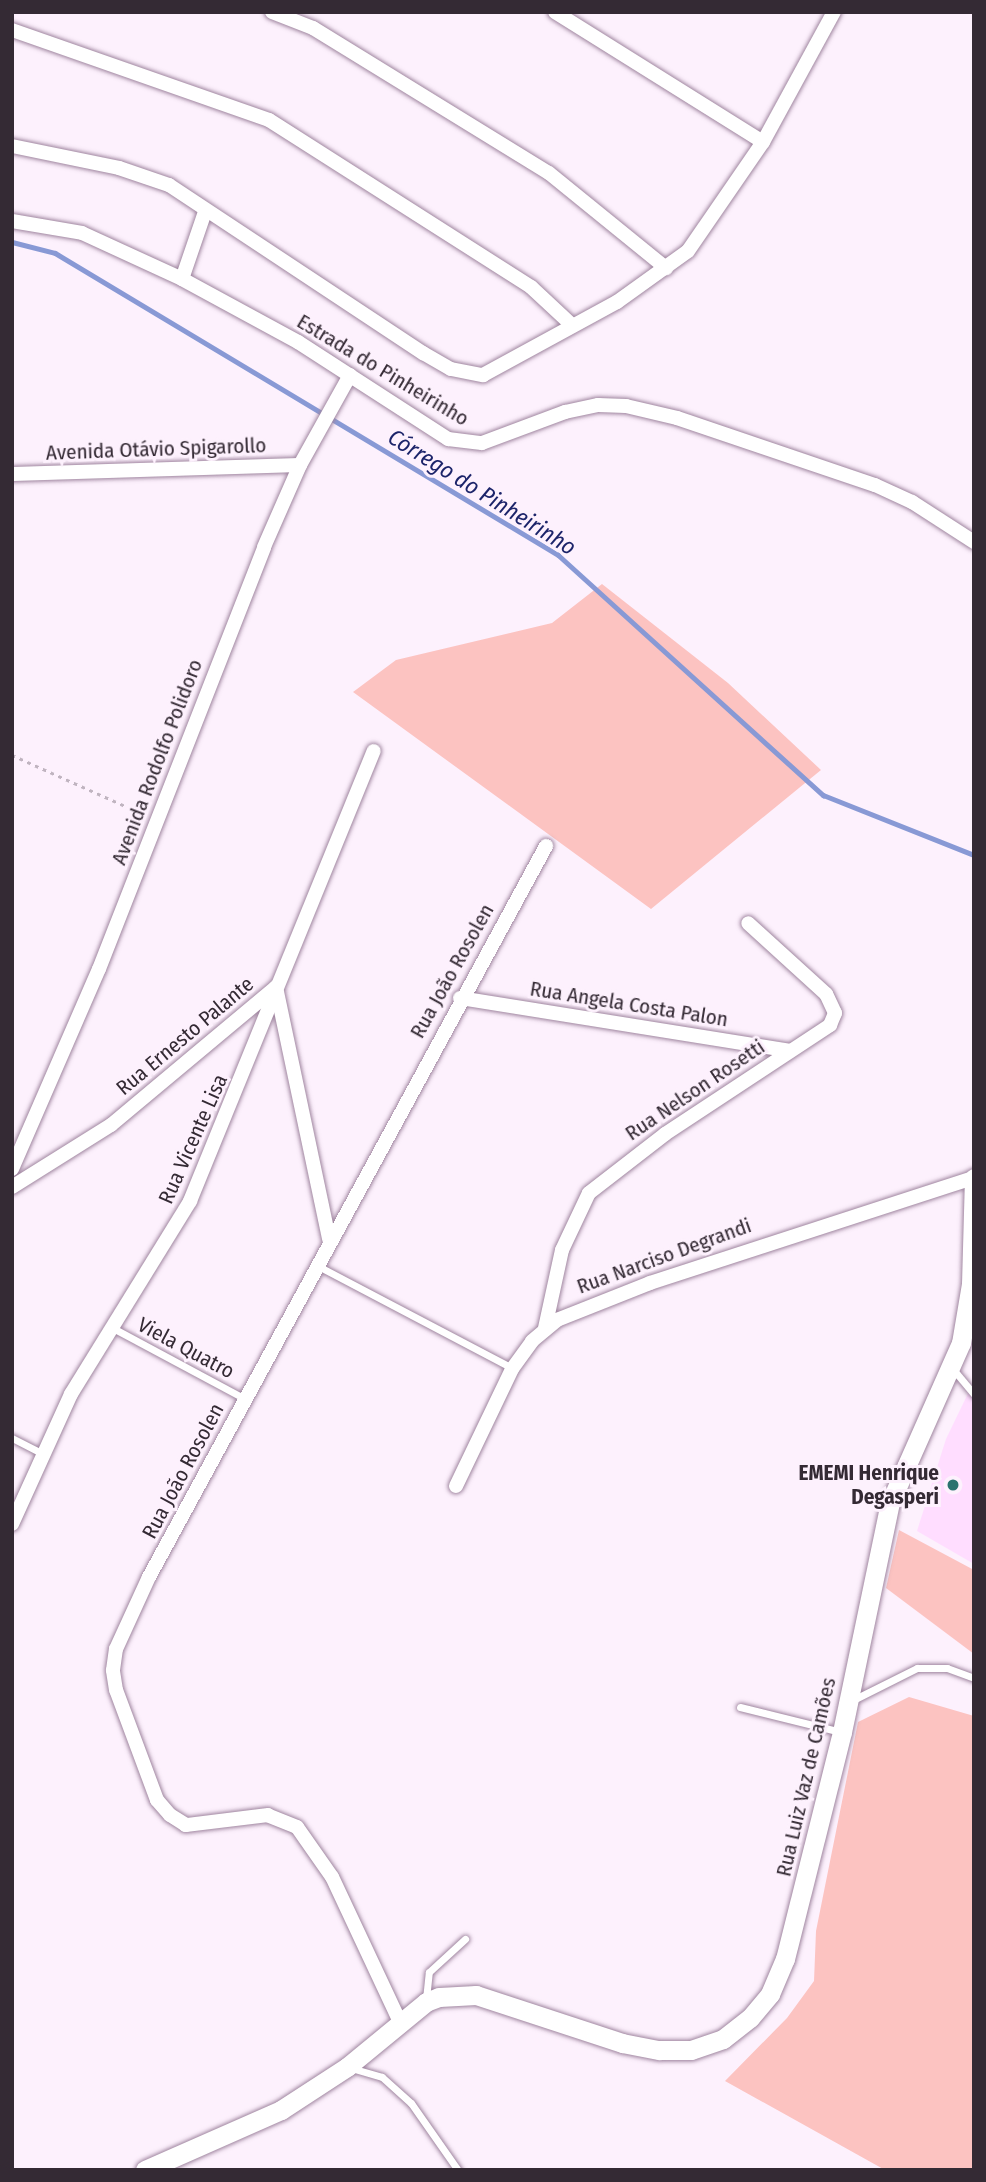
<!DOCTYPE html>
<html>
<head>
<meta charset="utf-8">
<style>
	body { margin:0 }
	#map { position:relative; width:986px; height:2182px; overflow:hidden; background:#fdf1fd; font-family:"Fira Sans Condensed",sans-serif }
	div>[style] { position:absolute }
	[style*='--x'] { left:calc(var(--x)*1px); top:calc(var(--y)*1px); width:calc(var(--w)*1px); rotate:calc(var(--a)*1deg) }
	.built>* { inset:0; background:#fdf }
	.green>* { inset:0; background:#fcc3c1 }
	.stream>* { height:5px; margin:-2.5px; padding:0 2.5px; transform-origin:2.5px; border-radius:2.5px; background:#8899d5 }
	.path>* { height:2.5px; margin-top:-1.25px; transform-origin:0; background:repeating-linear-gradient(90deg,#c0b4c0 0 3.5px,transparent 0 8.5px) }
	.roads { filter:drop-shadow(0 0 2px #9f859f) drop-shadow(0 0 2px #9f859f) }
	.lane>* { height:7px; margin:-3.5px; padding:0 3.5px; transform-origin:3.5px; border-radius:3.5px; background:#fff }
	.street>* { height:14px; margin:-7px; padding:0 7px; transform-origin:7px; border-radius:7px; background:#fff }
	.secondary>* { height:19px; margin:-9.5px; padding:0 9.5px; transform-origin:9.5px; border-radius:9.5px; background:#fff }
	.dots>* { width:19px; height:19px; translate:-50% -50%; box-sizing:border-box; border:4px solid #fdf1fd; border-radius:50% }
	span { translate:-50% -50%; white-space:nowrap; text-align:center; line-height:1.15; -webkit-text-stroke:6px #fdf1fd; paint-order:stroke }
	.street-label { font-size:21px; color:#342a34 }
	.poi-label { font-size:21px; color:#342a34; font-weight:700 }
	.right { translate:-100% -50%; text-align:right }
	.water-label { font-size:23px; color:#1c246a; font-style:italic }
	.frame { position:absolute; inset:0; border:14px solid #342a34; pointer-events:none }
</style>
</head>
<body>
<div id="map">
	<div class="built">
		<div style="clip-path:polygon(974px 1381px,974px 1564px,917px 1531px,946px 1439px)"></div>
	</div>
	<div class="green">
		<div style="clip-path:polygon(602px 584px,728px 683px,821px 770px,651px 909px,353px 692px,396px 660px,552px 623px)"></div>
		<div style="clip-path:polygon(899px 1530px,974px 1570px,974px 1654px,886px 1588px)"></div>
		<div style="clip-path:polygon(909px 1697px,974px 1716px,974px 2170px,885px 2170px,725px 2081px,787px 2018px,814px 1981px,816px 1931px,858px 1722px)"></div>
	</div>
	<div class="stream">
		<div style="--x:12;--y:242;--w:44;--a:14.3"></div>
		<div style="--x:55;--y:253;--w:587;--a:30.98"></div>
		<div style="--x:558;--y:555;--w:358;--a:42.2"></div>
		<div style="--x:823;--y:795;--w:162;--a:21.7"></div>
	</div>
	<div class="path">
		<div style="--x:12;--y:755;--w:144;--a:24.2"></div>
	</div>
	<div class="roads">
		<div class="lane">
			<div style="--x:318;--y:1266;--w:219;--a:27.7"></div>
			<div style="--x:111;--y:1327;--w:152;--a:28.2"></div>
			<div style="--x:952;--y:1368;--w:34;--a:50"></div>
			<div style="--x:12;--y:1438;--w:37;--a:27"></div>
			<div style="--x:851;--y:1701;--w:74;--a:-26.6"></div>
			<div style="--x:917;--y:1668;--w:30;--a:0"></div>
			<div style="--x:947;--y:1668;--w:29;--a:20"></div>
			<div style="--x:740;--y:1707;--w:104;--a:13.9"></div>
			<div style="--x:426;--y:1999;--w:27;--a:-84"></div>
			<div style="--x:429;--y:1972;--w:49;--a:-42.5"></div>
			<div style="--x:351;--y:2068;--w:32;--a:16"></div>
			<div style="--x:382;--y:2077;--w:39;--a:42"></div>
			<div style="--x:411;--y:2103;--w:82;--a:55"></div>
		</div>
		<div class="street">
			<div style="--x:272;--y:12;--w:44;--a:21.3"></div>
			<div style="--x:313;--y:28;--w:277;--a:31.6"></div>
			<div style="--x:549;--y:173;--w:151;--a:39.1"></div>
			<div style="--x:555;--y:12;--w:245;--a:32"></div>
			<div style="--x:12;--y:30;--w:272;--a:19.3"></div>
			<div style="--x:269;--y:120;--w:311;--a:32.5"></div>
			<div style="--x:531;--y:287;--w:57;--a:42.9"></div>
			<div style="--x:12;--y:146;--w:109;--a:11.6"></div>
			<div style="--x:119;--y:168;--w:53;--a:18.8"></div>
			<div style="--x:169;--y:185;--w:305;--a:33.5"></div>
			<div style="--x:423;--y:353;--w:32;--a:30"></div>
			<div style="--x:451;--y:369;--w:33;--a:11"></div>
			<div style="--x:483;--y:375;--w:153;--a:-28.6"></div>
			<div style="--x:617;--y:302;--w:87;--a:-35.7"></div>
			<div style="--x:688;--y:251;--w:132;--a:-55.5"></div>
			<div style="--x:763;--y:142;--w:148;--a:-61.4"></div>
			<div style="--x:12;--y:221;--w:71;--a:9.7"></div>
			<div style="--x:82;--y:233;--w:110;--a:24.7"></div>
			<div style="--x:182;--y:279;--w:132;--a:28.5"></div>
			<div style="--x:298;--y:342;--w:179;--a:32.9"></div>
			<div style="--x:448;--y:439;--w:34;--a:7"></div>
			<div style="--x:482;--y:443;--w:89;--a:-20.5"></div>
			<div style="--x:565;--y:412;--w:34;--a:-12"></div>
			<div style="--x:598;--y:405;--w:28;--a:2"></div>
			<div style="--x:626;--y:406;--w:52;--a:13.2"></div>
			<div style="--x:677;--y:418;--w:209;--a:18.7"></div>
			<div style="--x:875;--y:485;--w:41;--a:24.7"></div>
			<div style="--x:912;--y:502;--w:74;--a:32.8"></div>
			<div style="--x:182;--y:279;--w:71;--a:-71.1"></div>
			<div style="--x:12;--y:474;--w:288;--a:-1.8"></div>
			<div style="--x:460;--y:998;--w:334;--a:9.1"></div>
			<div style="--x:12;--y:1169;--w:218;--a:-66.5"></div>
			<div style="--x:99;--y:969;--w:453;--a:-68.6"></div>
			<div style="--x:264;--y:547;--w:90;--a:-66.3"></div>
			<div style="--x:300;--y:465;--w:103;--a:-60.9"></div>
			<div style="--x:12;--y:1187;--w:117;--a:-32.1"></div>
			<div style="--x:111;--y:1125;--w:215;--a:-39.9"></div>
			<div style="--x:276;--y:987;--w:257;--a:78.1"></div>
			<div style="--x:545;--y:1328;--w:80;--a:-77.7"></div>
			<div style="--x:562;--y:1250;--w:63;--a:-64.7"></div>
			<div style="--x:589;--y:1193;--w:96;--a:-37.8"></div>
			<div style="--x:665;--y:1134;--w:198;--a:-33.4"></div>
			<div style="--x:830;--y:1025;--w:13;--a:-67"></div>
			<div style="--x:835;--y:1013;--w:21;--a:-115"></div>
			<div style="--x:826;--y:994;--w:105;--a:-137.7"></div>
			<div style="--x:456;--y:1486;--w:130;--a:-64.4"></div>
			<div style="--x:512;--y:1369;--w:34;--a:-54"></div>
			<div style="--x:532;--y:1341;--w:33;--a:-40"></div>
			<div style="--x:557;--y:1320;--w:100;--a:-21.7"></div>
			<div style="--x:650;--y:1283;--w:337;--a:-18"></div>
			<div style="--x:12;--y:1524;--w:143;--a:-65.6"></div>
			<div style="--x:71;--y:1394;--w:227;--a:-58.3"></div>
			<div style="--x:190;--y:1201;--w:486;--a:-67.8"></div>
			<div style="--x:400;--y:2022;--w:160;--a:-115.1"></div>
			<div style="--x:332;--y:1877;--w:61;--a:-125"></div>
			<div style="--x:297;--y:1827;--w:31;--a:-158"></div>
			<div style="--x:268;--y:1815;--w:83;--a:173"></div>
			<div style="--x:186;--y:1825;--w:19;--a:-148"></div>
			<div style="--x:170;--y:1815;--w:20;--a:-131"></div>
			<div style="--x:157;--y:1800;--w:117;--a:-110.4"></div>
			<div style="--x:116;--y:1690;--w:20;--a:-99"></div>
			<div style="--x:113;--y:1670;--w:21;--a:-82"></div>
			<div style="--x:116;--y:1649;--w:79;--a:-65.4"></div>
			<div style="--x:149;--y:1577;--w:832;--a:-61.49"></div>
		</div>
		<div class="secondary">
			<div style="--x:145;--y:2170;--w:149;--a:-23.8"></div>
			<div style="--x:281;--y:2110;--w:79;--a:-33.1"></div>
			<div style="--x:347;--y:2067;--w:102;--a:-39.4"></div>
			<div style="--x:426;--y:2002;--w:14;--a:-21"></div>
			<div style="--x:439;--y:1997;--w:37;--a:-3"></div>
			<div style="--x:476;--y:1995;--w:154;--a:18.2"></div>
			<div style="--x:622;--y:2043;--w:38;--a:11"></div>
			<div style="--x:659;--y:2050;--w:32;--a:0"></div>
			<div style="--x:691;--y:2050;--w:34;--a:-19"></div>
			<div style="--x:723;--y:2039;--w:34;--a:-38"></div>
			<div style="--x:750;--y:2018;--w:31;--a:-50"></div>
			<div style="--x:770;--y:1994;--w:38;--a:-67"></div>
			<div style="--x:785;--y:1959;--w:234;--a:-75.9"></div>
			<div style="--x:842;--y:1732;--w:234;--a:-78.2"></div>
			<div style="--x:890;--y:1503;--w:175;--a:-66.1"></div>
			<div style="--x:961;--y:1343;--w:60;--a:-80.4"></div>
			<div style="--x:971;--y:1284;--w:106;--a:-88.4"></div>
		</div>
	</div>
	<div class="dots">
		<div style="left:953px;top:1485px;background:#2a736f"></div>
	</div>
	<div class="street-label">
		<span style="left:383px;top:370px;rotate:31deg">Estrada do Pinheirinho</span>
		<span style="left:156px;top:449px;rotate:-2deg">Avenida Otávio Spigarollo</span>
		<span style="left:157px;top:762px;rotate:-69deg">Avenida Rodolfo Polidoro</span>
		<span style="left:452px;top:971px;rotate:-61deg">Rua João Rosolen</span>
		<span style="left:629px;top:1004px;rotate:9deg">Rua Angela Costa Palon</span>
		<span style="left:185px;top:1036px;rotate:-40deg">Rua Ernesto Palante</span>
		<span style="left:695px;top:1090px;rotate:-34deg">Rua Nelson Rosetti</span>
		<span style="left:193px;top:1139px;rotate:-66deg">Rua Vicente Lisa</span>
		<span style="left:664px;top:1256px;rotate:-20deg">Rua Narciso Degrandi</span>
		<span style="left:186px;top:1348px;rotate:28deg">Viela Quatro</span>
		<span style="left:183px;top:1471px;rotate:-62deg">Rua João Rosolen</span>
		<span style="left:806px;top:1777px;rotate:-77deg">Rua Luiz Vaz de Camões</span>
	</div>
	<div class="poi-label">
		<span class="right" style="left:939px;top:1485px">EMEMI Henrique<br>Degasperi</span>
	</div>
	<div class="water-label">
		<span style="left:482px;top:492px;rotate:32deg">Córrego do Pinheirinho</span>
	</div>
	<div class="frame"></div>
</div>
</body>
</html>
